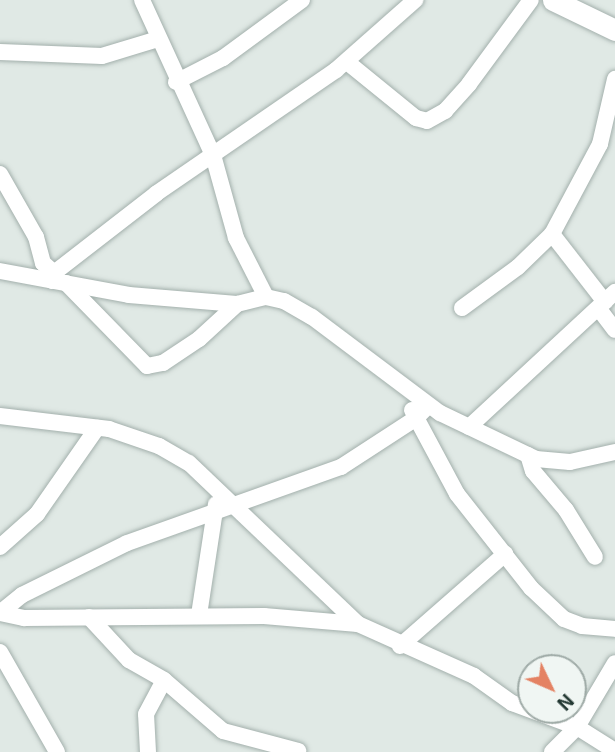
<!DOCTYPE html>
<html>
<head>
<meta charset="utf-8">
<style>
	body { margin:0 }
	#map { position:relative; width:615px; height:752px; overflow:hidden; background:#e0e9e5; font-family:"Exo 2",sans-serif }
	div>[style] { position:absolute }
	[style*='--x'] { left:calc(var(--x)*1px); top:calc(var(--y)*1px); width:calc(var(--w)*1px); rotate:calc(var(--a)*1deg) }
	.roads { filter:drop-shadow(0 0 2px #a3b0ac) drop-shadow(0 0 2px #a3b0ac) }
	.minor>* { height:16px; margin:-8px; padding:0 8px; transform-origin:8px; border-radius:8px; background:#fff }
	.tertiary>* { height:21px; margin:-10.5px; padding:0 10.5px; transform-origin:10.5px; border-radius:10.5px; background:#fff }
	span { translate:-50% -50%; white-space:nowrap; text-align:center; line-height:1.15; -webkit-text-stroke:5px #f0f6f3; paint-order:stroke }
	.north { position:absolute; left:517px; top:654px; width:70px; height:70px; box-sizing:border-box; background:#f0f6f3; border:2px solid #9eaaa6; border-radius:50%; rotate:134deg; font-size:19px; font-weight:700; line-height:28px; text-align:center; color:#223832 }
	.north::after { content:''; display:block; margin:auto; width:24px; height:32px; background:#e48263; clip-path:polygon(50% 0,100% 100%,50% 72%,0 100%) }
</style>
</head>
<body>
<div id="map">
	<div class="roads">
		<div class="minor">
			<div style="--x:142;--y:0;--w:170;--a:65.4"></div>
			<div style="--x:213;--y:155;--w:86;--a:74.5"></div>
			<div style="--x:236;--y:238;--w:66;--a:63"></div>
			<div style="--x:0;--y:52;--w:102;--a:2.2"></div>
			<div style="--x:102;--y:56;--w:59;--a:-16.9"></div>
			<div style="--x:347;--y:62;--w:89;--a:39.1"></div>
			<div style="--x:416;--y:118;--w:11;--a:15"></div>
			<div style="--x:427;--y:121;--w:21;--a:-29"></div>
			<div style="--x:445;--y:111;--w:36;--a:-48"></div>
			<div style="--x:469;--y:84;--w:104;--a:-53.6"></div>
			<div style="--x:176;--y:82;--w:53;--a:-27.1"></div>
			<div style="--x:223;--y:58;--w:98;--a:-36.3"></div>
			<div style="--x:0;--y:174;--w:73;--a:60.3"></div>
			<div style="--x:36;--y:237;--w:27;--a:75"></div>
			<div style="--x:43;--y:263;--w:15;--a:42"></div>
			<div style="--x:552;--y:234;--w:86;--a:52.1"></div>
			<div style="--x:0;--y:271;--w:131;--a:10.5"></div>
			<div style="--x:129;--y:295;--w:108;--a:4.8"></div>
			<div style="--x:237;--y:304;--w:30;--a:-14"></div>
			<div style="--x:266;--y:297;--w:18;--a:13"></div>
			<div style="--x:284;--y:301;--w:32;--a:30"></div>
			<div style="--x:312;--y:317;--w:160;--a:36.9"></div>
			<div style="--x:440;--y:413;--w:106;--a:25.6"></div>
			<div style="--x:536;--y:459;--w:34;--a:5"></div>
			<div style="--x:570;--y:462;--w:46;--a:-12.5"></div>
			<div style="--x:52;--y:281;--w:8;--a:-76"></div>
			<div style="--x:54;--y:273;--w:130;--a:-37.8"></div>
			<div style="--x:157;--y:193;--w:217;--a:-34.5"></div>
			<div style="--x:336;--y:70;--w:106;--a:-41.5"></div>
			<div style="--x:66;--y:283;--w:116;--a:45.7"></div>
			<div style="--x:147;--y:366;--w:16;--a:-11"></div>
			<div style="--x:163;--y:363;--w:43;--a:-33.7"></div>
			<div style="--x:199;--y:339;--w:52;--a:-42.6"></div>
			<div style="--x:462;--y:308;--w:69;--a:-36.2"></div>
			<div style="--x:518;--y:267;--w:47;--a:-44.1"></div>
			<div style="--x:552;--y:234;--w:102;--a:-61.9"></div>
			<div style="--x:600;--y:144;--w:67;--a:-77"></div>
			<div style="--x:599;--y:309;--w:26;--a:53"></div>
			<div style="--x:412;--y:410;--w:95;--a:61.8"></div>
			<div style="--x:457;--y:494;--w:120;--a:51.8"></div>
			<div style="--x:531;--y:588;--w:45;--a:43.2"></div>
			<div style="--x:564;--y:619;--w:19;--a:21"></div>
			<div style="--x:582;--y:626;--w:33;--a:5"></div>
			<div style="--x:0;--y:416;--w:110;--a:6.8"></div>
			<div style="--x:109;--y:429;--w:53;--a:18.8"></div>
			<div style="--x:159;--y:446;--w:34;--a:30"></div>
			<div style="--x:189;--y:463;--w:233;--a:43.6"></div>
			<div style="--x:469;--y:427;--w:199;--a:-42.8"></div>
			<div style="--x:528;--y:455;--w:17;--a:73"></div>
			<div style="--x:533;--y:471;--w:51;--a:49.8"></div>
			<div style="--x:566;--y:510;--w:55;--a:58.3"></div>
			<div style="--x:0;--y:547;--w:50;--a:-41.7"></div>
			<div style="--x:37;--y:514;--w:105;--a:-55.1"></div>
			<div style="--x:1;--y:612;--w:27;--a:-39"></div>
			<div style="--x:22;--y:595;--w:117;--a:-26.3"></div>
			<div style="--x:127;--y:543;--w:227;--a:-19.6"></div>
			<div style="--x:341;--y:467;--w:88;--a:-33"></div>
			<div style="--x:415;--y:419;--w:18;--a:-45"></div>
			<div style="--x:0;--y:613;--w:25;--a:12"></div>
			<div style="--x:24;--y:618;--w:240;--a:-0.5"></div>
			<div style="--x:264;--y:616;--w:94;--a:4.9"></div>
			<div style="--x:358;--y:624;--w:127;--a:24.1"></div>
			<div style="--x:474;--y:676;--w:47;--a:35.4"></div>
			<div style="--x:512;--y:703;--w:69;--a:20.3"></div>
			<div style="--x:577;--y:727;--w:45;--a:32.3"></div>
			<div style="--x:199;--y:615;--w:112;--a:-81.3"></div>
			<div style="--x:89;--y:617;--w:59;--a:47.1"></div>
			<div style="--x:129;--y:660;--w:40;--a:29.7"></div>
			<div style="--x:164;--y:680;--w:78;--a:40.8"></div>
			<div style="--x:223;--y:731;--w:78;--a:14.9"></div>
			<div style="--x:400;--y:646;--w:140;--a:-41.2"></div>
			<div style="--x:0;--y:652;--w:115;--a:60.3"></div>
			<div style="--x:148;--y:752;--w:38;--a:-93"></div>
			<div style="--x:146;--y:714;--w:38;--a:-62"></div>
			<div style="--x:552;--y:752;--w:35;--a:-45"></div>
			<div style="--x:577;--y:727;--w:74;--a:-59.3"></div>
		</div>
		<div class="tertiary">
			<div style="--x:553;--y:0;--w:69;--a:25.8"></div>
		</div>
	</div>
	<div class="north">N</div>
</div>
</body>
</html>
